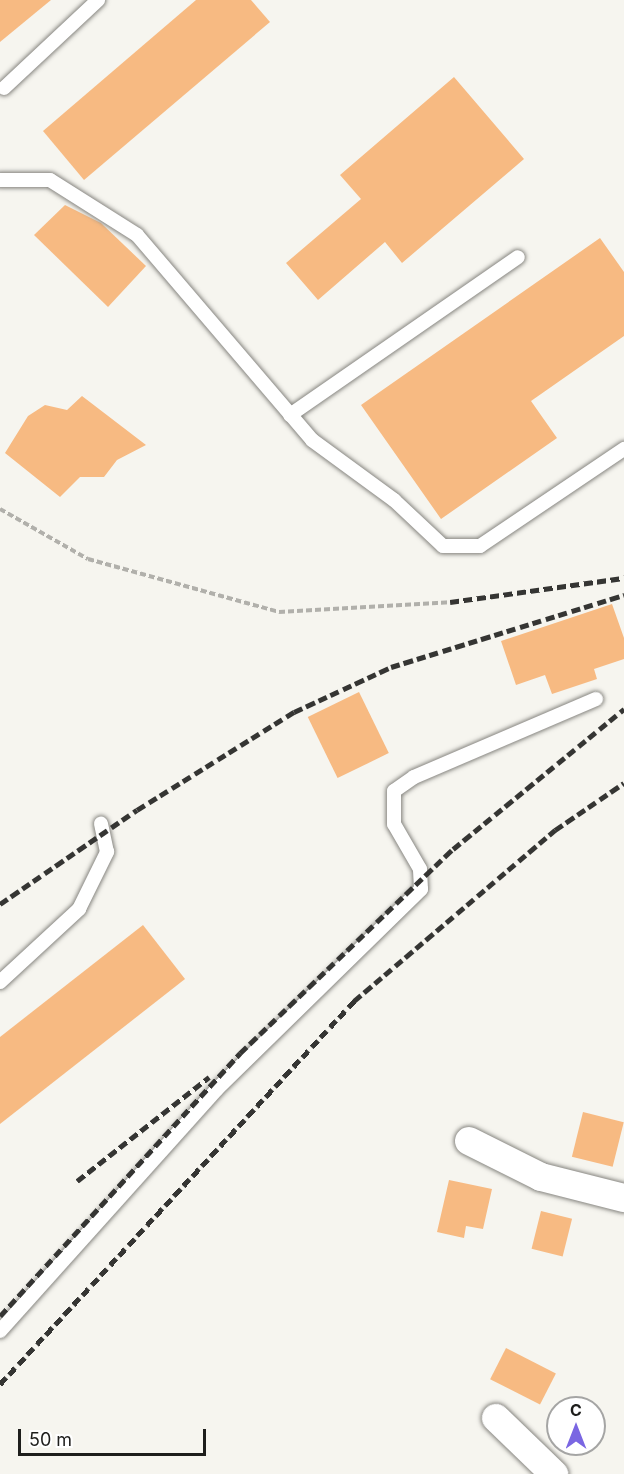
<!DOCTYPE html>
<html>
<head>
<meta charset="utf-8">
<style>
	body { margin:0 }
	#map { position:relative; width:624px; height:1474px; overflow:hidden; background:#f6f5ef; font-family:Inter,sans-serif }
	div>[style] { position:absolute }
	[style*='--x'] { left:calc(var(--x)*1px); top:calc(var(--y)*1px); width:calc(var(--w)*1px); rotate:calc(var(--a)*1deg) }
	.building>* { inset:0; background:#f7ba82; transform-origin:0 0 }
	.path>* { height:4px; margin-top:-2px; transform-origin:0; background:repeating-linear-gradient(90deg,#b1b0ab 0 6px,transparent 0 9px) }
	.roads { filter:drop-shadow(0 0 2px #878681) drop-shadow(0 0 2px #878681) }
	.lane>* { height:14px; margin:-7px; padding:0 7px; transform-origin:7px; border-radius:7px; background:#fff }
	.street>* { height:28px; margin:-14px; padding:0 14px; transform-origin:14px; border-radius:14px; background:#fff }
	.rail>* { height:4.5px; margin-top:-2.25px; transform-origin:0; background:repeating-linear-gradient(90deg,#353533 0 9px,transparent 0 13.5px) }
	span { translate:-50% -50%; white-space:nowrap; text-align:center; line-height:1.15; -webkit-text-stroke:4.5px #fff; paint-order:stroke }
	.north { position:absolute; left:546px; top:1396px; width:60px; height:60px; box-sizing:border-box; background:#fff; border:2px solid #a5a5a4; border-radius:50%; rotate:0deg; font-size:16px; font-weight:700; line-height:24px; text-align:center; color:#1e1e1c }
	.north::after { content:''; display:block; margin:auto; width:21px; height:27px; background:#7a66e2; clip-path:polygon(50% 0,100% 100%,50% 72%,0 100%) }
	.scale { position:absolute; left:18px; top:1429px; width:188px; height:27px; box-sizing:border-box; border:3px solid #1e1e1c; border-top:0; padding-left:8px; font-size:18px; line-height:21px; white-space:nowrap; color:#1e1e1c; -webkit-text-stroke:4px #fff; paint-order:stroke }
</style>
</head>
<body>
<div id="map">
	<div class="building">
		<div style="clip-path:polygon(0 0,51px 0,0 42px)"></div>
		<div style="clip-path:polygon(196px 0,251px 0,270px 22px,84px 180px,43px 131px)"></div>
		<div style="clip-path:polygon(454px 77px,524px 159px,402px 263px,385px 242px,318px 300px,286px 263px,361px 199px,340px 175px)"></div>
		<div style="clip-path:polygon(65px 205px,101px 223px,146px 266px,108px 307px,34px 235px)"></div>
		<div style="clip-path:polygon(600px 238px,624px 272px,624px 336px,531px 401px,557px 438px,441px 519px,361px 405px)"></div>
		<div style="clip-path:polygon(82px 396px,146px 445px,117px 460px,104px 477px,80px 477px,60px 497px,5px 453px,28px 416px,45px 405px,67px 410px)"></div>
		<div style="clip-path:polygon(612px 604px,624px 638px,624px 659px,594px 669px,597px 679px,552px 694px,545px 675px,516px 685px,501px 641px)"></div>
		<div style="left:359px;top:692px;width:68px;height:57px;rotate:64deg"></div>
		<div style="clip-path:polygon(143px 925px,185px 979px,0 1124px,0 1037px)"></div>
		<div style="left:583px;top:1112px;width:42px;height:46px;rotate:14deg"></div>
		<div style="clip-path:polygon(449px 1180px,492px 1189px,483px 1229px,466px 1226px,464px 1238px,437px 1232px)"></div>
		<div style="left:541px;top:1211px;width:32px;height:39px;rotate:14deg"></div>
		<div style="left:506px;top:1348px;width:56px;height:35px;rotate:27deg"></div>
	</div>
	<div class="path">
		<div style="--x:0;--y:509;--w:101;--a:29.6"></div>
		<div style="--x:88;--y:559;--w:198;--a:15.5"></div>
		<div style="--x:279;--y:612;--w:171;--a:-3.3"></div>
	</div>
	<div class="roads">
		<div class="lane">
			<div style="--x:4;--y:88;--w:129;--a:-43.1"></div>
			<div style="--x:0;--y:180;--w:50;--a:0"></div>
			<div style="--x:50;--y:180;--w:103;--a:32.3"></div>
			<div style="--x:137;--y:235;--w:270;--a:49.5"></div>
			<div style="--x:312;--y:440;--w:102;--a:36.2"></div>
			<div style="--x:394;--y:500;--w:67;--a:43.2"></div>
			<div style="--x:443;--y:546;--w:37;--a:0"></div>
			<div style="--x:480;--y:546;--w:174;--a:-34"></div>
			<div style="--x:290;--y:415;--w:277;--a:-34.7"></div>
			<div style="--x:0;--y:982;--w:108;--a:-42.7"></div>
			<div style="--x:79;--y:909;--w:64;--a:-63.8"></div>
			<div style="--x:107;--y:852;--w:29;--a:-102"></div>
			<div style="--x:0;--y:1331;--w:324;--a:-48.1"></div>
			<div style="--x:216;--y:1090;--w:287;--a:-44.4"></div>
			<div style="--x:421;--y:889;--w:20;--a:-93"></div>
			<div style="--x:420;--y:869;--w:52;--a:-120"></div>
			<div style="--x:394;--y:824;--w:33;--a:-90"></div>
			<div style="--x:394;--y:791;--w:24;--a:-35"></div>
			<div style="--x:414;--y:777;--w:198;--a:-23.2"></div>
		</div>
		<div class="street">
			<div style="--x:469;--y:1141;--w:80;--a:26.6"></div>
			<div style="--x:541;--y:1177;--w:86;--a:14.2"></div>
			<div style="--x:496;--y:1418;--w:81;--a:44"></div>
		</div>
	</div>
	<div class="rail">
		<div style="--x:450;--y:602;--w:176;--a:-7.9"></div>
		<div style="--x:0;--y:904;--w:166;--a:-34.5"></div>
		<div style="--x:137;--y:810;--w:185;--a:-32"></div>
		<div style="--x:294;--y:712;--w:107;--a:-24.9"></div>
		<div style="--x:391;--y:667;--w:244;--a:-17.2"></div>
		<div style="--x:77;--y:1181;--w:168;--a:-38.2"></div>
		<div style="--x:0;--y:1316;--w:356;--a:-47.6"></div>
		<div style="--x:240;--y:1053;--w:295;--a:-43.8"></div>
		<div style="--x:453;--y:849;--w:221;--a:-39.3"></div>
		<div style="--x:0;--y:1384;--w:522;--a:-47.25"></div>
		<div style="--x:354;--y:1001;--w:264;--a:-40.4"></div>
		<div style="--x:555;--y:830;--w:83;--a:-34.3"></div>
	</div>
	<div class="north">С</div>
	<div class="scale">50 m</div>
</div>
</body>
</html>
